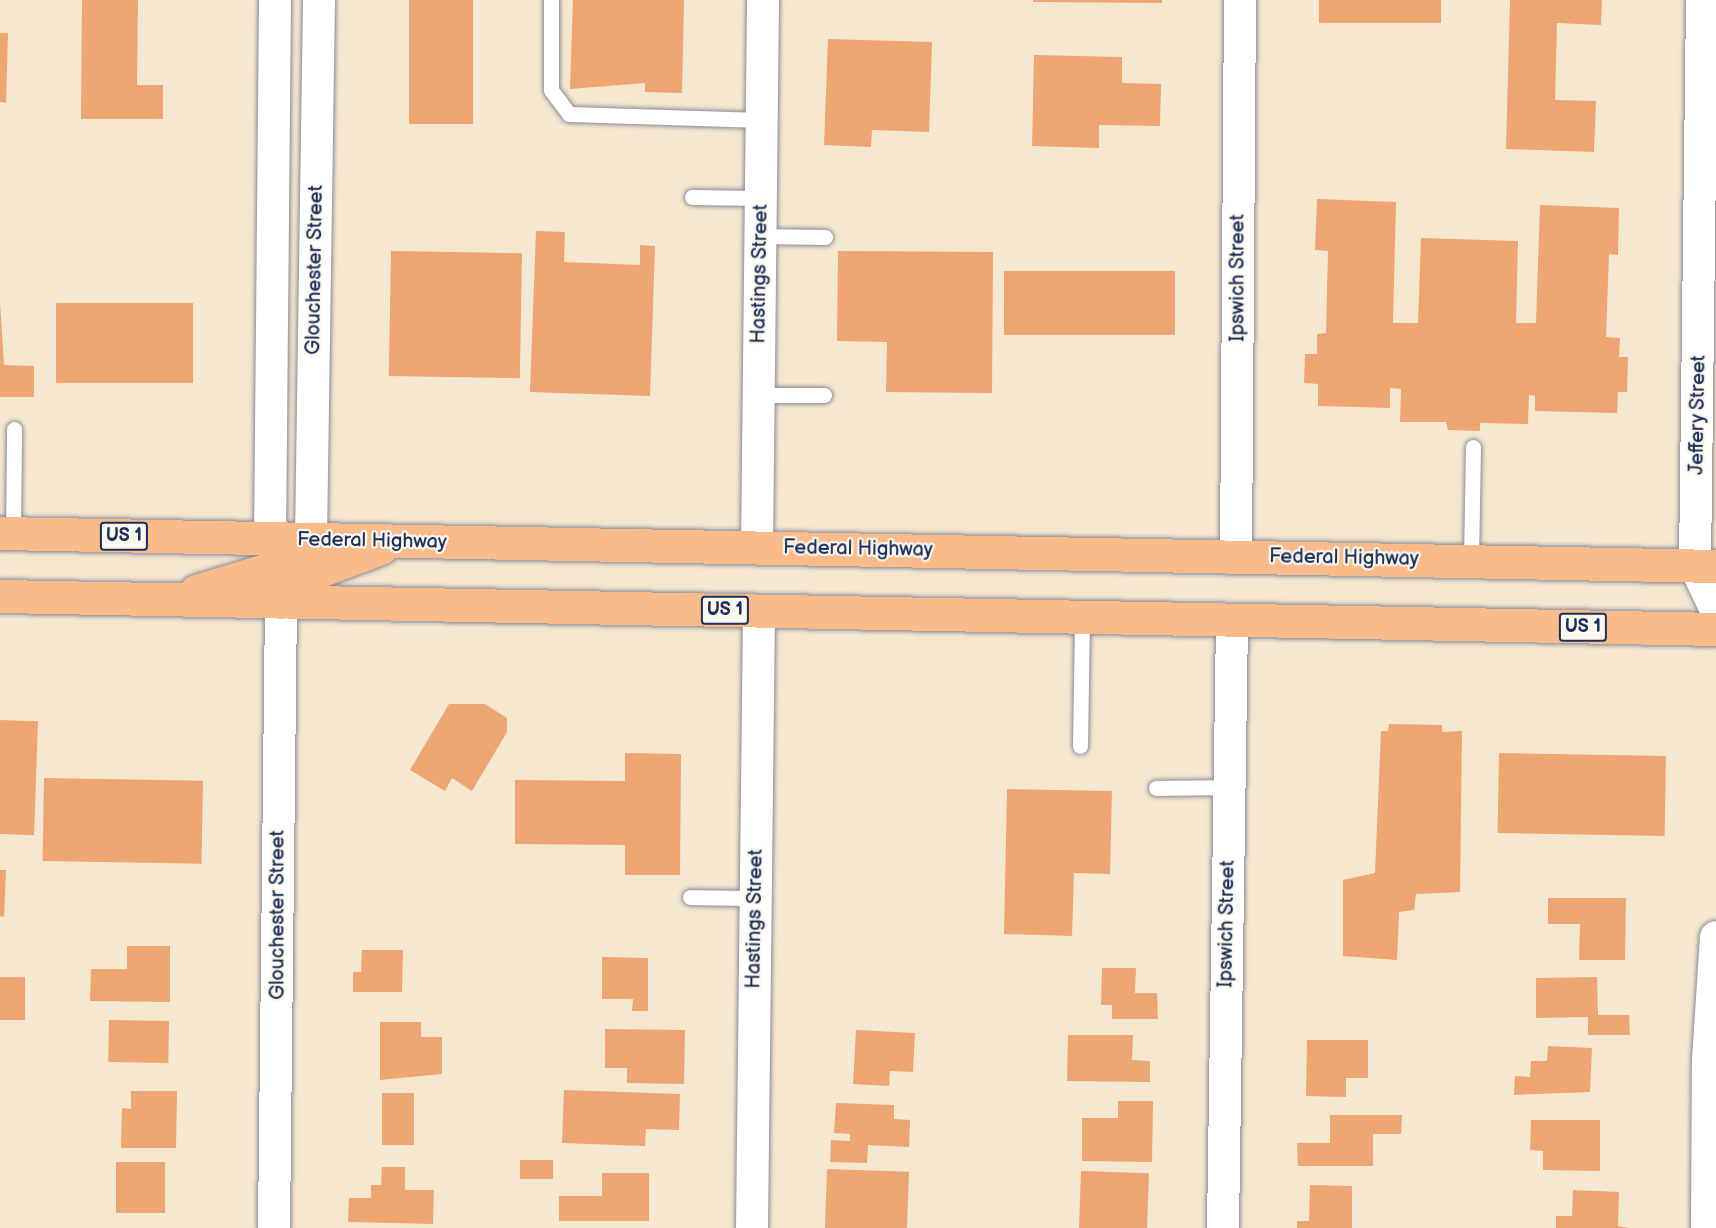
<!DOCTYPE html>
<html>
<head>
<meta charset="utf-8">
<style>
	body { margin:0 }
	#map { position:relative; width:1716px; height:1228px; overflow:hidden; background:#f6e7d0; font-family:"Balsamiq Sans",sans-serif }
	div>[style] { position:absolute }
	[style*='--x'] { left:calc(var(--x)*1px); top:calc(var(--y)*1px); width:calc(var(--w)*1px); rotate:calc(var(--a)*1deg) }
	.building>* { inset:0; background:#eda571; transform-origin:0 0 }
	.roads { filter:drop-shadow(0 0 2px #888b97) drop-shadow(0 0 2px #888b97) }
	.lane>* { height:15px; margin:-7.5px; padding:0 7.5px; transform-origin:7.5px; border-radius:7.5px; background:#fff }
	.street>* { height:32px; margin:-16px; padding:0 16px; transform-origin:16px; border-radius:16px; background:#fff }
	.primary>* { height:33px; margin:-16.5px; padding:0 16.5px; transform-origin:16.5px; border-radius:16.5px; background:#fabb8b }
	span { translate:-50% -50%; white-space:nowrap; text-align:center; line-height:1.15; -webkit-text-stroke:4.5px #fbf7ec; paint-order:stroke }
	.shield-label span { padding:2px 4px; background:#fbf7ec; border:2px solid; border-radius:4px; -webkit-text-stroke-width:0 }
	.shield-label { font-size:18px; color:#1b2f5e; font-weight:700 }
	.street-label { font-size:20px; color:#1b2f5e }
</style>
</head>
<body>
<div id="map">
	<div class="building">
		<div style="clip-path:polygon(82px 0,138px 0,137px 85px,163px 85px,163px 119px,81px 119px)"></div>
		<div style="left:409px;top:0;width:64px;height:124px"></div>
		<div style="clip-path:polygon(573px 0,684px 0,682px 93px,645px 92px,645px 83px,570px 89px)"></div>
		<div style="clip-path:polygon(1033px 0,1162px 0,1162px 3px,1033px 2px)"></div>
		<div style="left:1319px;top:0;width:122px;height:23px"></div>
		<div style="clip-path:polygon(1510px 0,1602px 0,1601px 25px,1557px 23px,1555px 100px,1596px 101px,1594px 152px,1506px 149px)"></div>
		<div style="clip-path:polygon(0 33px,8px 33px,6px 103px,0 102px)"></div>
		<div style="clip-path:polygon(828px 39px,932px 42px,929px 132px,872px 130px,871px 147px,824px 145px)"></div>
		<div style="clip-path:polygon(1034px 55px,1122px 57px,1122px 83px,1161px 84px,1160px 126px,1099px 125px,1099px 148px,1032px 146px)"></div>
		<div style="clip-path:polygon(1317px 199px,1396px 202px,1393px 323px,1418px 323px,1421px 238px,1518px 241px,1516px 323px,1536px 323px,1540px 205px,1619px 208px,1618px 255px,1609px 254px,1606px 337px,1620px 338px,1619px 357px,1628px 357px,1627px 392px,1618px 392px,1617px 413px,1535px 411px,1535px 396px,1529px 395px,1528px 424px,1480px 423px,1480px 431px,1448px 430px,1446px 422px,1400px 422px,1401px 389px,1390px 388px,1390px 408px,1318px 406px,1318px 384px,1304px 383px,1305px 354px,1317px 354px,1317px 334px,1326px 333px,1328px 251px,1315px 250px)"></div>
		<div style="clip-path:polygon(536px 231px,565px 232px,564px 262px,640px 265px,640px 245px,655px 246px,650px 396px,530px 392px)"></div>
		<div style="left:391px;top:251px;width:131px;height:125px;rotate:1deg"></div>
		<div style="clip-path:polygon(838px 251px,993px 252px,992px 393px,886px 392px,887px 342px,837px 341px)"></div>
		<div style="left:1004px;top:271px;width:171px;height:64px"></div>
		<div style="clip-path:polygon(0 302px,4px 365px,34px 366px,34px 397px,0 397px)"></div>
		<div style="left:56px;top:303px;width:137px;height:80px"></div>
		<div style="clip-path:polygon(449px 704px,485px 704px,507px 718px,507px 732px,472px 791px,452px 778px,445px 791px,410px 770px)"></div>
		<div style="left:0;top:720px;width:38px;height:114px;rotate:2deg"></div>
		<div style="clip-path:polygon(1389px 724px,1442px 725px,1442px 732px,1462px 731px,1460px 892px,1416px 894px,1414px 910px,1399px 912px,1397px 960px,1343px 956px,1343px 880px,1375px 873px,1381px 731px,1388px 731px)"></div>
		<div style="clip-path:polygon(625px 753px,681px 754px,680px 875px,625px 875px,625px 845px,515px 844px,515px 780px,625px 781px)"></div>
		<div style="left:1499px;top:753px;width:167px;height:80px;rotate:1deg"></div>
		<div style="left:44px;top:778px;width:159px;height:83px;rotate:1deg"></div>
		<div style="clip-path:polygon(1007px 789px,1112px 791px,1110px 874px,1074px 873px,1072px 936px,1004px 934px)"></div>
		<div style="clip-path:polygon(0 870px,6px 870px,4px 917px,0 916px)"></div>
		<div style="clip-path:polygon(1548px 898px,1626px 898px,1625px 960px,1579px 960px,1580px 924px,1548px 924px)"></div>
		<div style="clip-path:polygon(127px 946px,170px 946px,170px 1002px,90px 1001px,91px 969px,127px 969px)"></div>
		<div style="clip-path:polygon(362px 950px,403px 950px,402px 992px,353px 992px,353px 972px,361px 972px)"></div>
		<div style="clip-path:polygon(602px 957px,648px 958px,648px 1011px,632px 1011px,633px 999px,602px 999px)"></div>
		<div style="clip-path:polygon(1102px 968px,1136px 968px,1135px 993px,1157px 993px,1158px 1019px,1112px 1019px,1112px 1005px,1101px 1005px)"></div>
		<div style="left:0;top:977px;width:25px;height:43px"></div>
		<div style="clip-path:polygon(1597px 977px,1598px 1015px,1629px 1015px,1630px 1035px,1588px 1035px,1588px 1017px,1536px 1018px,1536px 978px)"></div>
		<div style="left:109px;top:1020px;width:60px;height:42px;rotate:1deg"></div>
		<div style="clip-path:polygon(380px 1022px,421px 1022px,421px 1037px,442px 1037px,442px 1074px,380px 1080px)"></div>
		<div style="clip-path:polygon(605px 1029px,685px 1030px,684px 1084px,627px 1083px,627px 1068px,605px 1068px)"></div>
		<div style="clip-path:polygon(856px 1030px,915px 1033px,913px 1072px,890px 1071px,889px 1086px,853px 1084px)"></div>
		<div style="clip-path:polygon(1068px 1035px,1133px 1035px,1132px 1060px,1150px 1061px,1150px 1082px,1067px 1081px)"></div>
		<div style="clip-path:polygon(1307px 1040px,1368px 1040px,1368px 1078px,1346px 1078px,1346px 1097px,1306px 1096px)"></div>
		<div style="clip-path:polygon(1548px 1046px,1592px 1048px,1590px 1092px,1514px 1095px,1515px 1076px,1530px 1077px,1531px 1061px,1547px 1061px)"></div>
		<div style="clip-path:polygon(564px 1090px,680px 1094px,679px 1130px,646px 1129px,645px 1146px,562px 1143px)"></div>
		<div style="clip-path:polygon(131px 1091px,177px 1091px,176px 1148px,121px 1148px,122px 1108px,131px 1109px)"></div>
		<div style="left:382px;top:1093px;width:32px;height:52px"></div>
		<div style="clip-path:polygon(1118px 1101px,1153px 1101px,1152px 1162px,1082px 1161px,1082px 1118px,1118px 1118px)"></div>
		<div style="clip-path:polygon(836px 1103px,894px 1105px,894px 1119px,910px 1120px,909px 1147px,868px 1145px,867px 1163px,830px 1162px,831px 1140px,850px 1141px,850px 1134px,834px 1133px)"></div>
		<div style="clip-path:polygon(1330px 1115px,1402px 1115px,1401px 1134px,1373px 1134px,1373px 1166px,1298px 1166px,1297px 1143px,1330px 1143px)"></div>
		<div style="clip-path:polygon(1531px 1120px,1600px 1120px,1600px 1171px,1543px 1170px,1543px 1151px,1530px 1150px)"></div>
		<div style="left:520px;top:1160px;width:33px;height:19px"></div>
		<div style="left:165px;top:1162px;width:51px;height:49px;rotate:90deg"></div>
		<div style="clip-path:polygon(382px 1167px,405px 1167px,405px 1190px,434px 1190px,433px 1224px,348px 1222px,349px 1198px,371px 1198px,371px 1185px,381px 1185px)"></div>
		<div style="left:827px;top:1169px;width:82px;height:59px;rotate:2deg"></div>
		<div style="left:1081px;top:1171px;width:68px;height:57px;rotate:2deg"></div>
		<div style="clip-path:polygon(602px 1173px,649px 1173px,649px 1221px,559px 1221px,559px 1196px,602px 1196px)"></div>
		<div style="clip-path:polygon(1310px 1185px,1352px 1186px,1352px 1228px,1297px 1228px,1297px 1221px,1309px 1221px)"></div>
		<div style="clip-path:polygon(1573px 1190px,1619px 1192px,1618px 1226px,1629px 1228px,1556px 1228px,1556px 1216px,1572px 1216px)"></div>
	</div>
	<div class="roads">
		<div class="lane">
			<div style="--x:551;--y:0;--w:90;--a:90"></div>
			<div style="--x:551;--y:90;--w:30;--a:53"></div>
			<div style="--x:569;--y:114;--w:193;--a:1.8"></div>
			<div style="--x:692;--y:197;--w:69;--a:0.8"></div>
			<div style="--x:760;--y:236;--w:65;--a:0.9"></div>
			<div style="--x:758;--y:395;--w:66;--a:0"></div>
			<div style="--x:13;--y:533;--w:104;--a:-89.4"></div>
			<div style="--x:1471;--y:561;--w:114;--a:-89"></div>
			<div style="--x:1080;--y:746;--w:129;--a:-89.1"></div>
			<div style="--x:1156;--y:788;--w:73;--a:-0.8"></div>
			<div style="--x:690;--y:897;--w:65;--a:0.9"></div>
		</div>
		<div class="street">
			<div style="--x:1702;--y:0;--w:566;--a:90.71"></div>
			<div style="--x:1695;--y:566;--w:49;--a:64.5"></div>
			<div style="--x:270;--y:539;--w:539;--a:-89.47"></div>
			<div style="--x:311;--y:539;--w:539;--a:-89.15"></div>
			<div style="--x:757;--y:548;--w:548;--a:-89.37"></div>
			<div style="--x:1236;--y:555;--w:555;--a:-89.59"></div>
			<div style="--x:274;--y:1228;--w:626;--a:-89.36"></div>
			<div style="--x:752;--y:1228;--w:617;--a:-89.35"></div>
			<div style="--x:1223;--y:1228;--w:608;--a:-89.15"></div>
			<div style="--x:1707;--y:1228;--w:168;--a:-89.7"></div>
			<div style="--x:1708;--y:1060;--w:123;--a:-86.3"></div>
		</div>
		<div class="primary">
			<div style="--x:0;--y:533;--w:1716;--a:1.1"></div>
			<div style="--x:196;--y:591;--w:83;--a:-16.9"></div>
			<div style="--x:275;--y:567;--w:46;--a:-37.9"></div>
			<div style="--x:0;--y:596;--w:1716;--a:1.1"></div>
			<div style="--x:281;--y:602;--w:22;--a:-51"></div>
			<div style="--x:295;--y:585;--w:28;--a:-30"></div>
			<div style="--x:319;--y:571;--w:66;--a:-20.4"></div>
		</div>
	</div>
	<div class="shield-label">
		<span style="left:124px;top:536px">US 1</span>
		<span style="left:725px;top:610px">US 1</span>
		<span style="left:1583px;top:627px">US 1</span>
	</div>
	<div class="street-label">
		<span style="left:315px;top:270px;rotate:-89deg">Glouchester Street</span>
		<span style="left:760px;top:274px;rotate:-89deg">Hastings Street</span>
		<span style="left:1238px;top:278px;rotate:-90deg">Ipswich Street</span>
		<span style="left:1698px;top:415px;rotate:-89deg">Jeffery Street</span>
		<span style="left:372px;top:541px;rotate:1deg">Federal Highway</span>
		<span style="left:858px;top:549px;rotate:1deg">Federal Highway</span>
		<span style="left:1344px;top:558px;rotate:1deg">Federal Highway</span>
		<span style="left:278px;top:915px;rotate:-90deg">Glouchester Street</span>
		<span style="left:755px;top:919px;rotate:-89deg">Hastings Street</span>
		<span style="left:1227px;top:924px;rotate:-89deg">Ipswich Street</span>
	</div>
</div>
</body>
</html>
